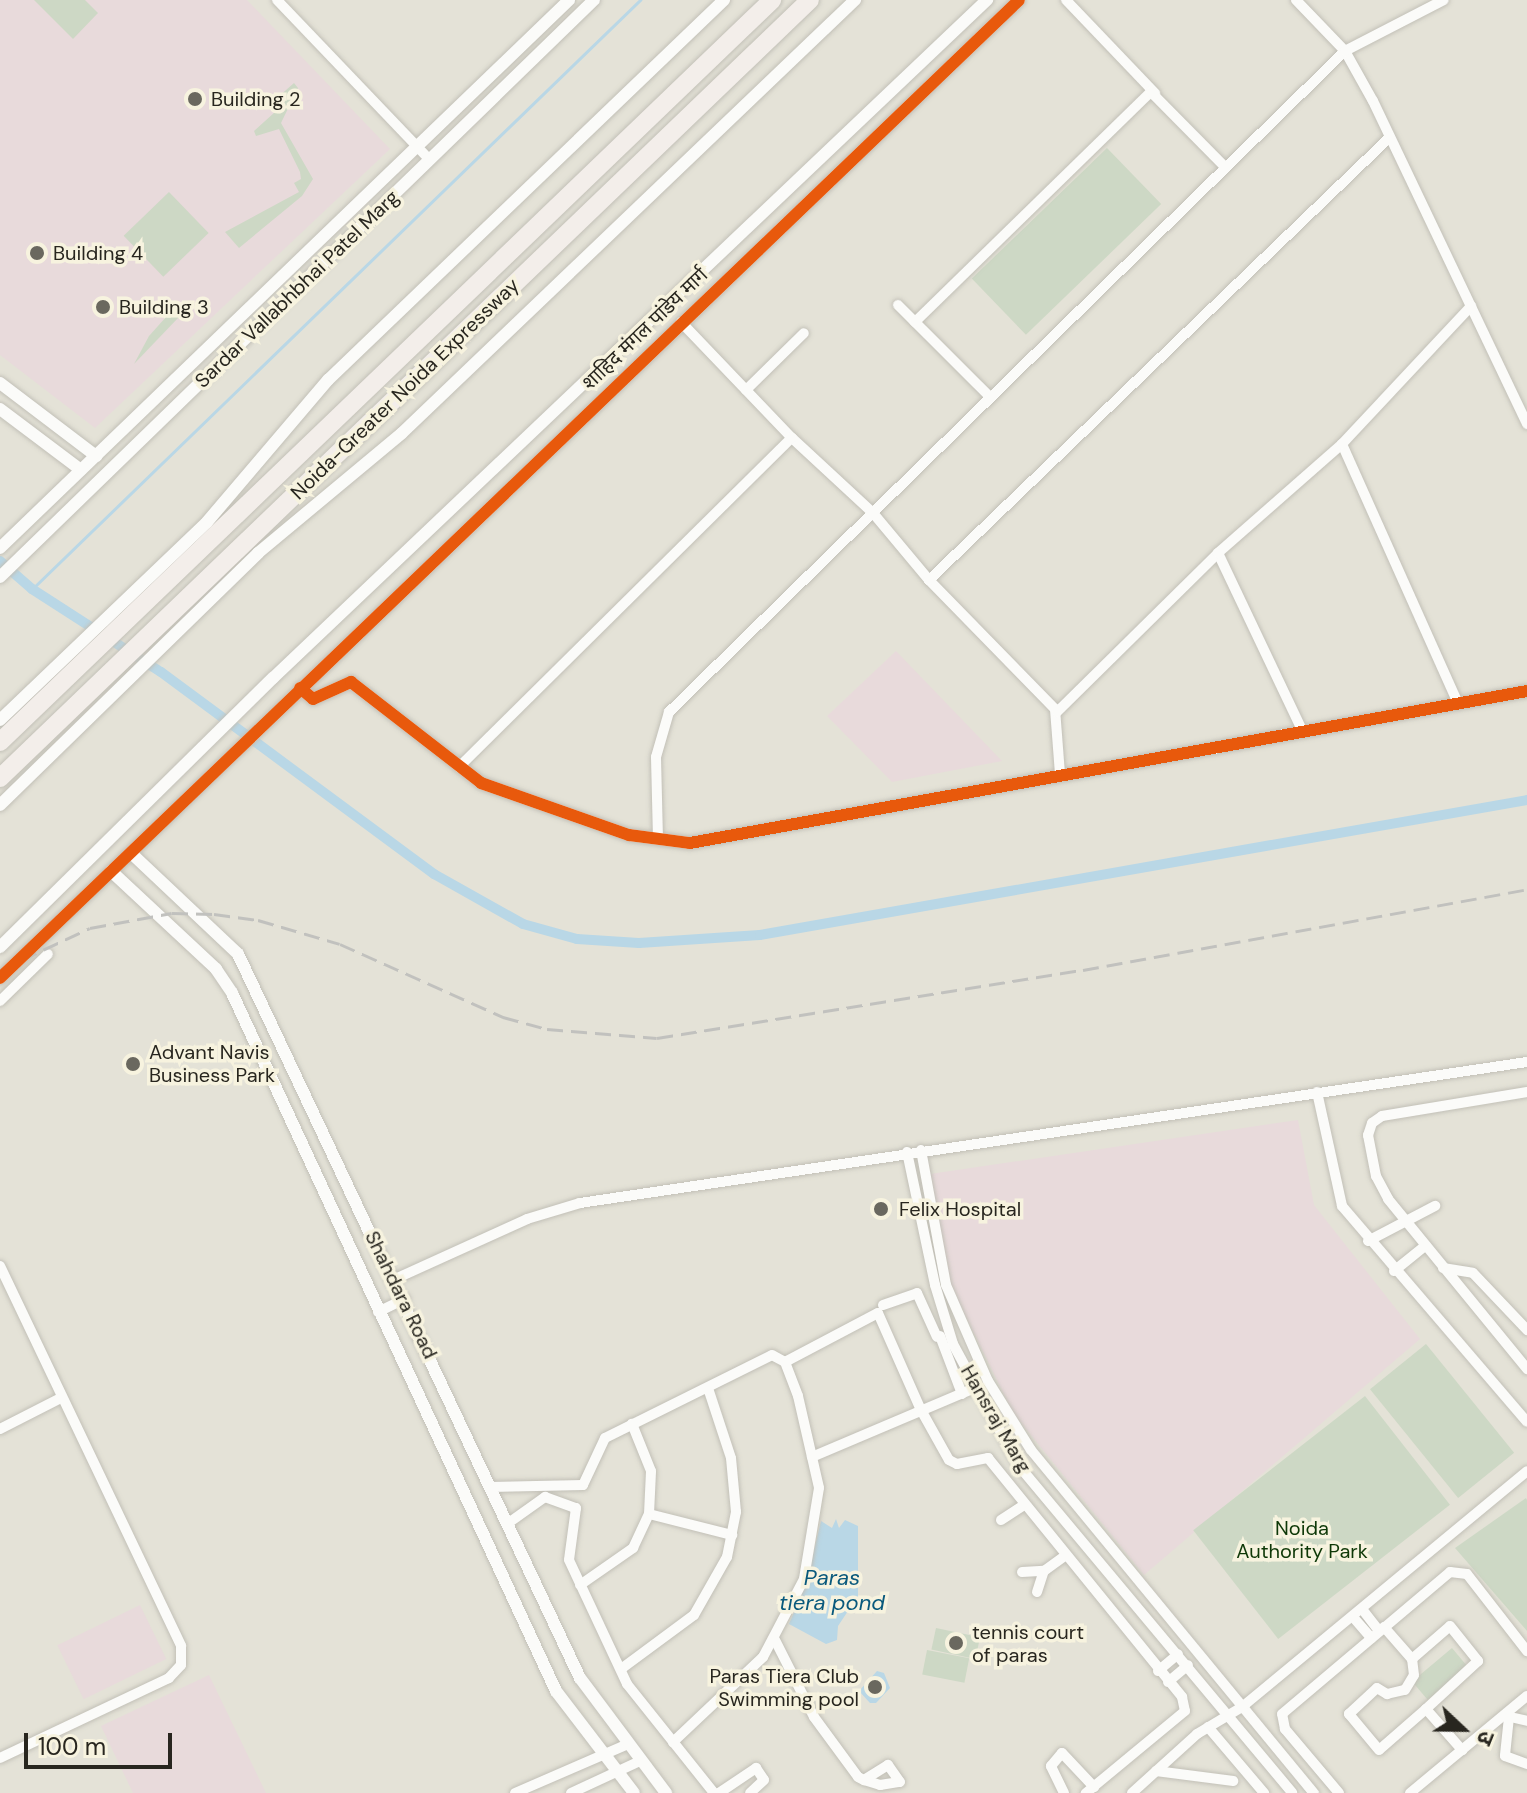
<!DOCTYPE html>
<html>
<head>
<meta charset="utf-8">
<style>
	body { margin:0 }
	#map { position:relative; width:1527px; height:1793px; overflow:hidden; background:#e4e2d7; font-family:"DM Sans","Noto Sans Devanagari",sans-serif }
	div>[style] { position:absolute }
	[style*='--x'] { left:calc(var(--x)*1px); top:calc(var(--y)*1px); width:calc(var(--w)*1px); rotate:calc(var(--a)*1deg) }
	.commercial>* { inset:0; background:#e8dadb; transform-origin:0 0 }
	.green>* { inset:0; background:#cdd8c5; transform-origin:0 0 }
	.water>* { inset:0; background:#b9d7e6 }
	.stream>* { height:3px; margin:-1.5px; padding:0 1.5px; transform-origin:1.5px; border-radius:1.5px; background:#b9d7e6 }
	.canal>* { height:10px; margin:-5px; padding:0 5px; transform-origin:5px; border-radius:5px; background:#b9d7e6 }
	.roads { filter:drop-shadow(0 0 2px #c2c0b7) drop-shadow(0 0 2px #c2c0b7) }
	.minor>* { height:10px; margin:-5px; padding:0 5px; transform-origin:5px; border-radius:5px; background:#fbfbf9 }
	.tertiary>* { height:12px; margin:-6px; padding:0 6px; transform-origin:6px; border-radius:6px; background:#fbfbf9 }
	.trunk>* { height:18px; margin:-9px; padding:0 9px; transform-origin:9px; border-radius:9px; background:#f3eeea }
	.rail>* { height:3px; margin-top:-1.5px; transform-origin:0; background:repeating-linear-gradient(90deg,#c1c1be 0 16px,transparent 0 24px) }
	.cycleway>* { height:12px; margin:-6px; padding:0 6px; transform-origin:6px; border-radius:6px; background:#e8590c }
	.dots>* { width:22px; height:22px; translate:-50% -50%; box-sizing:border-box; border:4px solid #f7f3df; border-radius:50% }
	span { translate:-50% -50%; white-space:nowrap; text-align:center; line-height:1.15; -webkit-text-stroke:7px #f7f3df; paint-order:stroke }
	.poi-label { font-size:20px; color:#28261f }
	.left { translate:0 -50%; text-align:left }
	.right { translate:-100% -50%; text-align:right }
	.street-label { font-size:20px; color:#28261f }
	.park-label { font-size:20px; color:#0e3807 }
	.water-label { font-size:22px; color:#09597c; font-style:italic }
	.north { position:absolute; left:1423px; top:1689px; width:80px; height:80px; -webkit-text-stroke:6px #f7f3df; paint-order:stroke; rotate:112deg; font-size:22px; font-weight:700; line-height:32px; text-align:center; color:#28261f }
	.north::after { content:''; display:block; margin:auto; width:28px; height:36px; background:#28261f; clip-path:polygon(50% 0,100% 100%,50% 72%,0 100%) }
	.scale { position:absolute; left:24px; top:1733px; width:148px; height:36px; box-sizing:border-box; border:4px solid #28261f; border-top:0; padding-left:10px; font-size:24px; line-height:28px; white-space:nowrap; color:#28261f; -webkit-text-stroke:6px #f7f3df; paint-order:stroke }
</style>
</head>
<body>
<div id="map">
	<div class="commercial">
		<div style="clip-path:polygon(0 0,247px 0,390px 149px,95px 428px,0 355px)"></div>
		<div style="clip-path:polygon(896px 651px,1002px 761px,892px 782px,827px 716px)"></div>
		<div style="clip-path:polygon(1298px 1120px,1314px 1205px,1420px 1339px,1144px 1575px,1013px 1413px,946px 1276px,930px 1174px)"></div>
		<div style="left:140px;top:1605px;width:60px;height:92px;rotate:64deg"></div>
		<div style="clip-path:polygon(209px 1675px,266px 1793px,133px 1793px,101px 1726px)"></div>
	</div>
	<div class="green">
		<div style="clip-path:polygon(34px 0,85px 0,98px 13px,73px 39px)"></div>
		<div style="clip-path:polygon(294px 83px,298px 88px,281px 123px,313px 179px,302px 196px,239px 248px,225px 232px,299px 192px,294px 183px,301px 179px,300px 172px,279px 129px,256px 136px,254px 131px,275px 112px,269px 105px)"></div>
		<div style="left:1107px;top:148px;width:78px;height:188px;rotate:46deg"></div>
		<div style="left:169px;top:192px;width:57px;height:63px;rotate:46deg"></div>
		<div style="clip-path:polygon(175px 307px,179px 317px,134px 364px,149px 336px)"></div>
		<div style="left:1426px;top:1344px;width:140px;height:72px;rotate:51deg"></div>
		<div style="left:1365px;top:1396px;width:138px;height:218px;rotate:52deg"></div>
		<div style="clip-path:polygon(1526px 1498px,1527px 1500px,1527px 1631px,1455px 1548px)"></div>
		<div style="left:936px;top:1628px;width:45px;height:22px;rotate:12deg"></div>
		<div style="left:1452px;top:1648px;width:25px;height:52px;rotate:50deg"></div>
		<div style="left:927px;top:1650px;width:43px;height:25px;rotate:11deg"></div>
	</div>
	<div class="water">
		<div style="clip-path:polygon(836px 1519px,839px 1528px,845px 1520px,858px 1526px,858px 1596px,838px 1626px,837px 1640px,826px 1644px,789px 1624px,806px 1584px,821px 1521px,832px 1528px)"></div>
		<div style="clip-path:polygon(877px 1671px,884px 1673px,890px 1688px,876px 1703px,870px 1703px,859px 1691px)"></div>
	</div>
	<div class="stream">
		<div style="--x:32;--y:589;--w:847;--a:-44.09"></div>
	</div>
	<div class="canal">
		<div style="--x:0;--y:561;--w:43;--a:41.2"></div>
		<div style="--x:32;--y:589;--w:153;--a:32.8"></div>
		<div style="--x:161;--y:672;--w:340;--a:36.5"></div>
		<div style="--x:434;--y:874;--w:102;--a:29.3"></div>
		<div style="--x:523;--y:924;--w:56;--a:15.5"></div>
		<div style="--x:577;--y:939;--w:62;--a:3.7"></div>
		<div style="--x:639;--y:943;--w:121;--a:-3.8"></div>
		<div style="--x:760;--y:935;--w:779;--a:-9.98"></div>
	</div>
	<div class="roads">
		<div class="minor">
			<div style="--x:277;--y:0;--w:221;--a:46.3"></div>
			<div style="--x:1066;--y:0;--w:129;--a:46.3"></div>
			<div style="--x:1296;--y:0;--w:71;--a:46.1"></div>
			<div style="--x:1345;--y:51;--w:57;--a:60.8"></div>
			<div style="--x:1373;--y:101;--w:358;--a:64.5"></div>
			<div style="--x:898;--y:305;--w:127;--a:45"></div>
			<div style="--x:681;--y:322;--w:161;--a:46.3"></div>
			<div style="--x:792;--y:438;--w:110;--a:42.8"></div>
			<div style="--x:873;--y:513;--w:87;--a:50.1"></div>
			<div style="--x:929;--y:580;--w:180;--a:45.7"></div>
			<div style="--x:1055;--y:709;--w:65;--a:85.6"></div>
			<div style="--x:915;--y:322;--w:330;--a:-44.3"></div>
			<div style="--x:1151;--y:92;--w:104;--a:45.4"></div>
			<div style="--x:746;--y:390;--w:81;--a:-44.5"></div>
			<div style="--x:1342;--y:444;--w:284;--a:65.9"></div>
			<div style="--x:1218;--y:553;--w:196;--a:64.6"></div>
			<div style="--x:929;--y:580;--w:639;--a:-43.86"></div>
			<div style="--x:1057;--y:712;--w:226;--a:-44.6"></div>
			<div style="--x:1218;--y:553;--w:165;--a:-41.3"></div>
			<div style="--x:1342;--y:444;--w:189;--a:-46.9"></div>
			<div style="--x:459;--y:767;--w:468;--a:-44.7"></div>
			<div style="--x:658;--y:839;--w:82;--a:-91.4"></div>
			<div style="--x:656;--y:757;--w:47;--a:-73.9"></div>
			<div style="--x:669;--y:712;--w:945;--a:-44.36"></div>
			<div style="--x:1345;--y:51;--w:111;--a:-27.3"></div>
			<div style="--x:0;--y:1001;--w:67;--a:-44.4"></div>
			<div style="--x:1317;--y:1092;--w:117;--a:77.6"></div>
			<div style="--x:1342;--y:1206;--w:284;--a:49.4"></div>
			<div style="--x:1527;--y:1092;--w:147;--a:170.6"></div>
			<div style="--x:1382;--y:1116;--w:12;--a:145"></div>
			<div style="--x:1372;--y:1123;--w:13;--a:108"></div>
			<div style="--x:1368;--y:1135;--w:42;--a:79"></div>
			<div style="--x:1376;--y:1176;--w:26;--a:62"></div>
			<div style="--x:1388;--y:1199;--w:220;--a:50.7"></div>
			<div style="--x:921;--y:1150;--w:137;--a:79.5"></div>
			<div style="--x:946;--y:1285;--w:105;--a:66.4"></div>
			<div style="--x:988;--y:1381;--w:81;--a:58.1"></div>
			<div style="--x:1031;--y:1450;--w:445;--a:50.5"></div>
			<div style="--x:907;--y:1152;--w:136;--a:78.1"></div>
			<div style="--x:935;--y:1285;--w:62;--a:73"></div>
			<div style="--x:953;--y:1344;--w:139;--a:61.6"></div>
			<div style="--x:1019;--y:1466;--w:426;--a:50.1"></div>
			<div style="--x:1368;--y:1241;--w:76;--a:-27.6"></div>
			<div style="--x:0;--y:1266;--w:421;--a:64.5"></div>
			<div style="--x:181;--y:1646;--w:19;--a:90"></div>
			<div style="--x:181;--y:1665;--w:18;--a:133"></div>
			<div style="--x:169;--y:1678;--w:187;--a:154.7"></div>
			<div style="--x:1443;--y:1268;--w:30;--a:9"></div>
			<div style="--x:1473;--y:1273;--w:79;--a:46.5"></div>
			<div style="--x:1394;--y:1271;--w:40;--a:-39"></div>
			<div style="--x:395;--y:1279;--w:145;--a:-24.4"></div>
			<div style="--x:527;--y:1219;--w:55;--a:-16.8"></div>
			<div style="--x:580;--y:1203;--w:957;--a:-8.47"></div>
			<div style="--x:883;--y:1305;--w:36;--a:-19"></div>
			<div style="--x:917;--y:1293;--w:48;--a:65.6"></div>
			<div style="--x:378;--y:1312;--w:30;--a:-26"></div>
			<div style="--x:940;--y:1336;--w:62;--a:69.2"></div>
			<div style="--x:785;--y:1362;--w:105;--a:-27.8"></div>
			<div style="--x:878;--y:1313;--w:106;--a:66.1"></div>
			<div style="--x:921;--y:1410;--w:57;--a:60.8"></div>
			<div style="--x:949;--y:1460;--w:9;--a:27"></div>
			<div style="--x:957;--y:1464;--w:32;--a:-11"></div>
			<div style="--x:988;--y:1458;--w:308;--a:50.9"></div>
			<div style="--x:1182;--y:1697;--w:14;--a:78"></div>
			<div style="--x:1185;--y:1711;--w:129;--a:140.4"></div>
			<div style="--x:0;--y:1429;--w:66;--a:-27"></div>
			<div style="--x:812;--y:1457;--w:181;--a:-23"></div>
			<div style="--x:490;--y:1487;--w:93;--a:-1.2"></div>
			<div style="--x:583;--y:1485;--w:52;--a:-64.9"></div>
			<div style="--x:605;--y:1438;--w:186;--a:-26.4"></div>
			<div style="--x:772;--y:1355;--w:15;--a:28"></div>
			<div style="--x:785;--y:1362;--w:36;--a:69"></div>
			<div style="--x:798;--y:1396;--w:94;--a:77.1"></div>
			<div style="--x:819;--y:1488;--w:92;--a:99.4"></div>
			<div style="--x:804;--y:1579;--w:88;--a:117.7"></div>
			<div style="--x:763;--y:1657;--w:124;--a:136.6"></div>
			<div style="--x:649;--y:1514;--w:86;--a:14.2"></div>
			<div style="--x:1001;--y:1520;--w:27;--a:-33"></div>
			<div style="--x:507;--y:1524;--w:47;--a:-35.4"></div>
			<div style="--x:545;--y:1497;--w:33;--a:20"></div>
			<div style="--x:576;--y:1508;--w:52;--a:97.7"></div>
			<div style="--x:569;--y:1560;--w:137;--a:64.9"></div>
			<div style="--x:627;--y:1684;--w:139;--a:51.4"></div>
			<div style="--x:1022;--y:1572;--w:22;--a:-3"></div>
			<div style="--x:1044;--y:1571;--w:26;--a:-36"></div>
			<div style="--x:580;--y:1585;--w:65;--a:-34.9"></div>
			<div style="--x:633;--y:1548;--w:38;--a:-65"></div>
			<div style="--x:649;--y:1514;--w:43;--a:-87.3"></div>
			<div style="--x:651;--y:1471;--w:51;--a:-112"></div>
			<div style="--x:1037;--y:1592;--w:22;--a:-72"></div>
			<div style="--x:1362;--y:1609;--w:28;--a:52"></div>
			<div style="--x:1353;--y:1617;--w:28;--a:49"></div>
			<div style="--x:1384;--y:1627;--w:43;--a:48.8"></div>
			<div style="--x:775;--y:1640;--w:86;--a:63.1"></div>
			<div style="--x:814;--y:1717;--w:74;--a:53.7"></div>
			<div style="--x:858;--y:1777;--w:7;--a:27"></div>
			<div style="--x:864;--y:1780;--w:17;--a:17"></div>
			<div style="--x:880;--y:1785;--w:20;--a:-9"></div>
			<div style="--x:900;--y:1782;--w:21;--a:-125"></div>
			<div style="--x:888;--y:1765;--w:28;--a:148"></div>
			<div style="--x:621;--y:1669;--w:91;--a:-36.5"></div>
			<div style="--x:694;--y:1615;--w:67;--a:-60.4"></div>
			<div style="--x:727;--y:1557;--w:46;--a:-78.7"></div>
			<div style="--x:736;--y:1512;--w:54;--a:-95.3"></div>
			<div style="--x:731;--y:1458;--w:74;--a:-108.2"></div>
			<div style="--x:1158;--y:1671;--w:26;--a:-40"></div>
			<div style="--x:1168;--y:1682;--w:26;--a:-40"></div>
			<div style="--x:1426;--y:1709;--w:62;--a:138.9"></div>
			<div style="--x:1379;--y:1750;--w:47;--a:-129.8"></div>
			<div style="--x:1349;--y:1714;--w:38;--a:-43"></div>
			<div style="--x:1377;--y:1688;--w:12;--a:31"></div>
			<div style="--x:1387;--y:1694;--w:18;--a:-13"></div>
			<div style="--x:1405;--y:1690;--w:17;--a:-59"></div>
			<div style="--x:1414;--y:1675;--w:16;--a:-97"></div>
			<div style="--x:1412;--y:1659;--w:50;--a:-41"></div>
			<div style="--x:1450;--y:1626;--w:45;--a:51.3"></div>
			<div style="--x:1478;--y:1661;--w:71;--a:137.3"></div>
			<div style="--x:1426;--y:1709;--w:55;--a:48.7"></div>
			<div style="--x:1506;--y:1716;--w:22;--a:13"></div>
			<div style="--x:1509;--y:1717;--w:39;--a:96"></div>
			<div style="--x:1505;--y:1756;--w:23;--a:20"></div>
			<div style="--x:1208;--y:1727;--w:87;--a:49.7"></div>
			<div style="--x:1156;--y:1771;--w:78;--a:7.4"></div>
			<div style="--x:515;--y:1793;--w:121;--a:-23.4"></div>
			<div style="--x:571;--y:1793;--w:76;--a:-24.9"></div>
			<div style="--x:719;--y:1793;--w:45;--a:-34"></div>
			<div style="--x:756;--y:1768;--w:14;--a:56"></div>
			<div style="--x:764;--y:1780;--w:19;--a:137"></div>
			<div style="--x:1064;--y:1793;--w:30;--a:-116"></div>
			<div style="--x:1051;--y:1766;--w:17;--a:-50"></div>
			<div style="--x:1062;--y:1753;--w:47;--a:46.7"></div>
			<div style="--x:1132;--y:1793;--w:88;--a:-42.2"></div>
			<div style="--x:1197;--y:1734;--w:52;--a:-31"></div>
			<div style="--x:1242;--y:1707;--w:370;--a:-39.6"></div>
			<div style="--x:1339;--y:1793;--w:84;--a:-130.2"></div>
			<div style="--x:1285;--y:1729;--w:15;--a:-101"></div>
			<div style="--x:1282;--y:1714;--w:220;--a:-40.2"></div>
			<div style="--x:1450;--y:1572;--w:17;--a:7"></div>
			<div style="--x:1467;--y:1574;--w:98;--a:52.1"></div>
			<div style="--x:1410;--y:1793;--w:152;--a:-39.7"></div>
		</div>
		<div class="tertiary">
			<div style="--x:0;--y:383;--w:121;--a:37.2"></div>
			<div style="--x:0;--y:409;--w:101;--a:37"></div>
			<div style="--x:0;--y:548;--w:790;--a:-43.92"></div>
			<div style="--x:0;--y:577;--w:828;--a:-44.17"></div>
			<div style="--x:300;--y:688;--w:17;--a:40"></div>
			<div style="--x:313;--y:699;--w:42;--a:-24.1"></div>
			<div style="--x:351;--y:682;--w:165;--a:37.8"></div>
			<div style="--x:481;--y:783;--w:157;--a:19.4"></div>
			<div style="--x:629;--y:835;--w:62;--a:7.5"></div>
			<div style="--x:690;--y:843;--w:851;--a:-10.29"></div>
			<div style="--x:0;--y:720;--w:286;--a:-43.7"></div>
			<div style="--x:207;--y:522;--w:187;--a:-49.6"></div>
			<div style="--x:328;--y:380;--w:549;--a:-43.82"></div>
			<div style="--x:0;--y:805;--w:361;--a:-44.3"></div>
			<div style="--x:258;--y:553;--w:187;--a:-39.8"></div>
			<div style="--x:402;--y:433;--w:627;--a:-43.71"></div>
			<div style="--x:131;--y:853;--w:147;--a:43.3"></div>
			<div style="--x:238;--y:954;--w:801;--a:64.72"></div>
			<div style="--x:580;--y:1678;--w:144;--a:53.2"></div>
			<div style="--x:111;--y:871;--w:144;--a:43"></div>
			<div style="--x:216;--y:969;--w:29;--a:56"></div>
			<div style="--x:232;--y:993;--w:770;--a:65.1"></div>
			<div style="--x:556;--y:1691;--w:128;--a:52.6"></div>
			<div style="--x:0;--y:947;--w:383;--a:-44.6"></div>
			<div style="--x:273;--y:678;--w:985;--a:-43.52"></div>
			<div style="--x:0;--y:978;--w:1412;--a:-43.82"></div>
		</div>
		<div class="trunk">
			<div style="--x:0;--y:742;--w:1071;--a:-43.86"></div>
			<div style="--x:0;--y:778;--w:1123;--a:-43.85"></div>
		</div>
	</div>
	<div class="rail">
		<div style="--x:0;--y:970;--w:99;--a:-25"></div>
		<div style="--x:90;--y:928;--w:83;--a:-10.4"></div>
		<div style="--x:172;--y:913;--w:42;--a:1.4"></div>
		<div style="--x:214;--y:914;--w:44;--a:7.8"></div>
		<div style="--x:258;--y:920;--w:85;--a:16.3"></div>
		<div style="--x:340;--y:944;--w:179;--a:24.1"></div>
		<div style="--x:503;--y:1017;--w:46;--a:15.3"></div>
		<div style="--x:547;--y:1029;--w:110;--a:4.7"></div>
		<div style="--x:657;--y:1038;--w:431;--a:-9.1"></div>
		<div style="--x:1083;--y:970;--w:451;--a:-10.3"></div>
	</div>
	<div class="cycleway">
		<div style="--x:300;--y:688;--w:17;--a:40"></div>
		<div style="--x:313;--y:699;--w:42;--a:-24.1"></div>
		<div style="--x:351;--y:682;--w:165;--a:37.8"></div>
		<div style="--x:481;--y:783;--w:157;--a:19.4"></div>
		<div style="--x:629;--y:835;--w:62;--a:7.5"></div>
		<div style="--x:690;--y:843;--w:851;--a:-10.29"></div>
		<div style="--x:0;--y:978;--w:1412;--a:-43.82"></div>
	</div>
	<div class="dots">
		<div style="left:195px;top:99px;background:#6a685f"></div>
		<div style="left:37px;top:253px;background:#6a685f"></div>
		<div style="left:103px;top:307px;background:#6a685f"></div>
		<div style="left:133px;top:1064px;background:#6a685f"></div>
		<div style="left:881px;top:1209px;background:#6a685f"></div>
		<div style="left:956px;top:1643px;background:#6a685f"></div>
		<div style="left:875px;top:1687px;background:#6a685f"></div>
	</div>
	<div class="poi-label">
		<span class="left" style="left:211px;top:99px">Building 2</span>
		<span class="left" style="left:53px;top:253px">Building 4</span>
		<span class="left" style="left:119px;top:307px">Building 3</span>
		<span class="left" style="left:149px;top:1064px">Advant Navis<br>Business Park</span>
		<span class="left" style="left:899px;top:1209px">Felix Hospital</span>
		<span class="left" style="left:972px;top:1644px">tennis court<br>of paras</span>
		<span class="right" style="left:859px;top:1688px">Paras Tiera Club<br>Swimming pool</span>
	</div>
	<div class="street-label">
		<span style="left:297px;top:289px;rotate:-44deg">Sardar Vallabhbhai Patel Marg</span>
		<span style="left:645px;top:329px;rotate:-44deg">शाहिद मंगल पांडेय मार्ग</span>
		<span style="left:405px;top:389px;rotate:-44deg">Noida-Greater Noida Expressway</span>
		<span style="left:401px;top:1295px;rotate:64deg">Shahdara Road</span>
		<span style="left:996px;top:1419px;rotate:60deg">Hansraj Marg</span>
	</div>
	<div class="park-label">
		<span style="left:1302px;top:1540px">Noida<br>Authority Park</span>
	</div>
	<div class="water-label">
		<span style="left:832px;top:1590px">Paras<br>tiera pond</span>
	</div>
	<div class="north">उ</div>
	<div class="scale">100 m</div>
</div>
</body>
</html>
